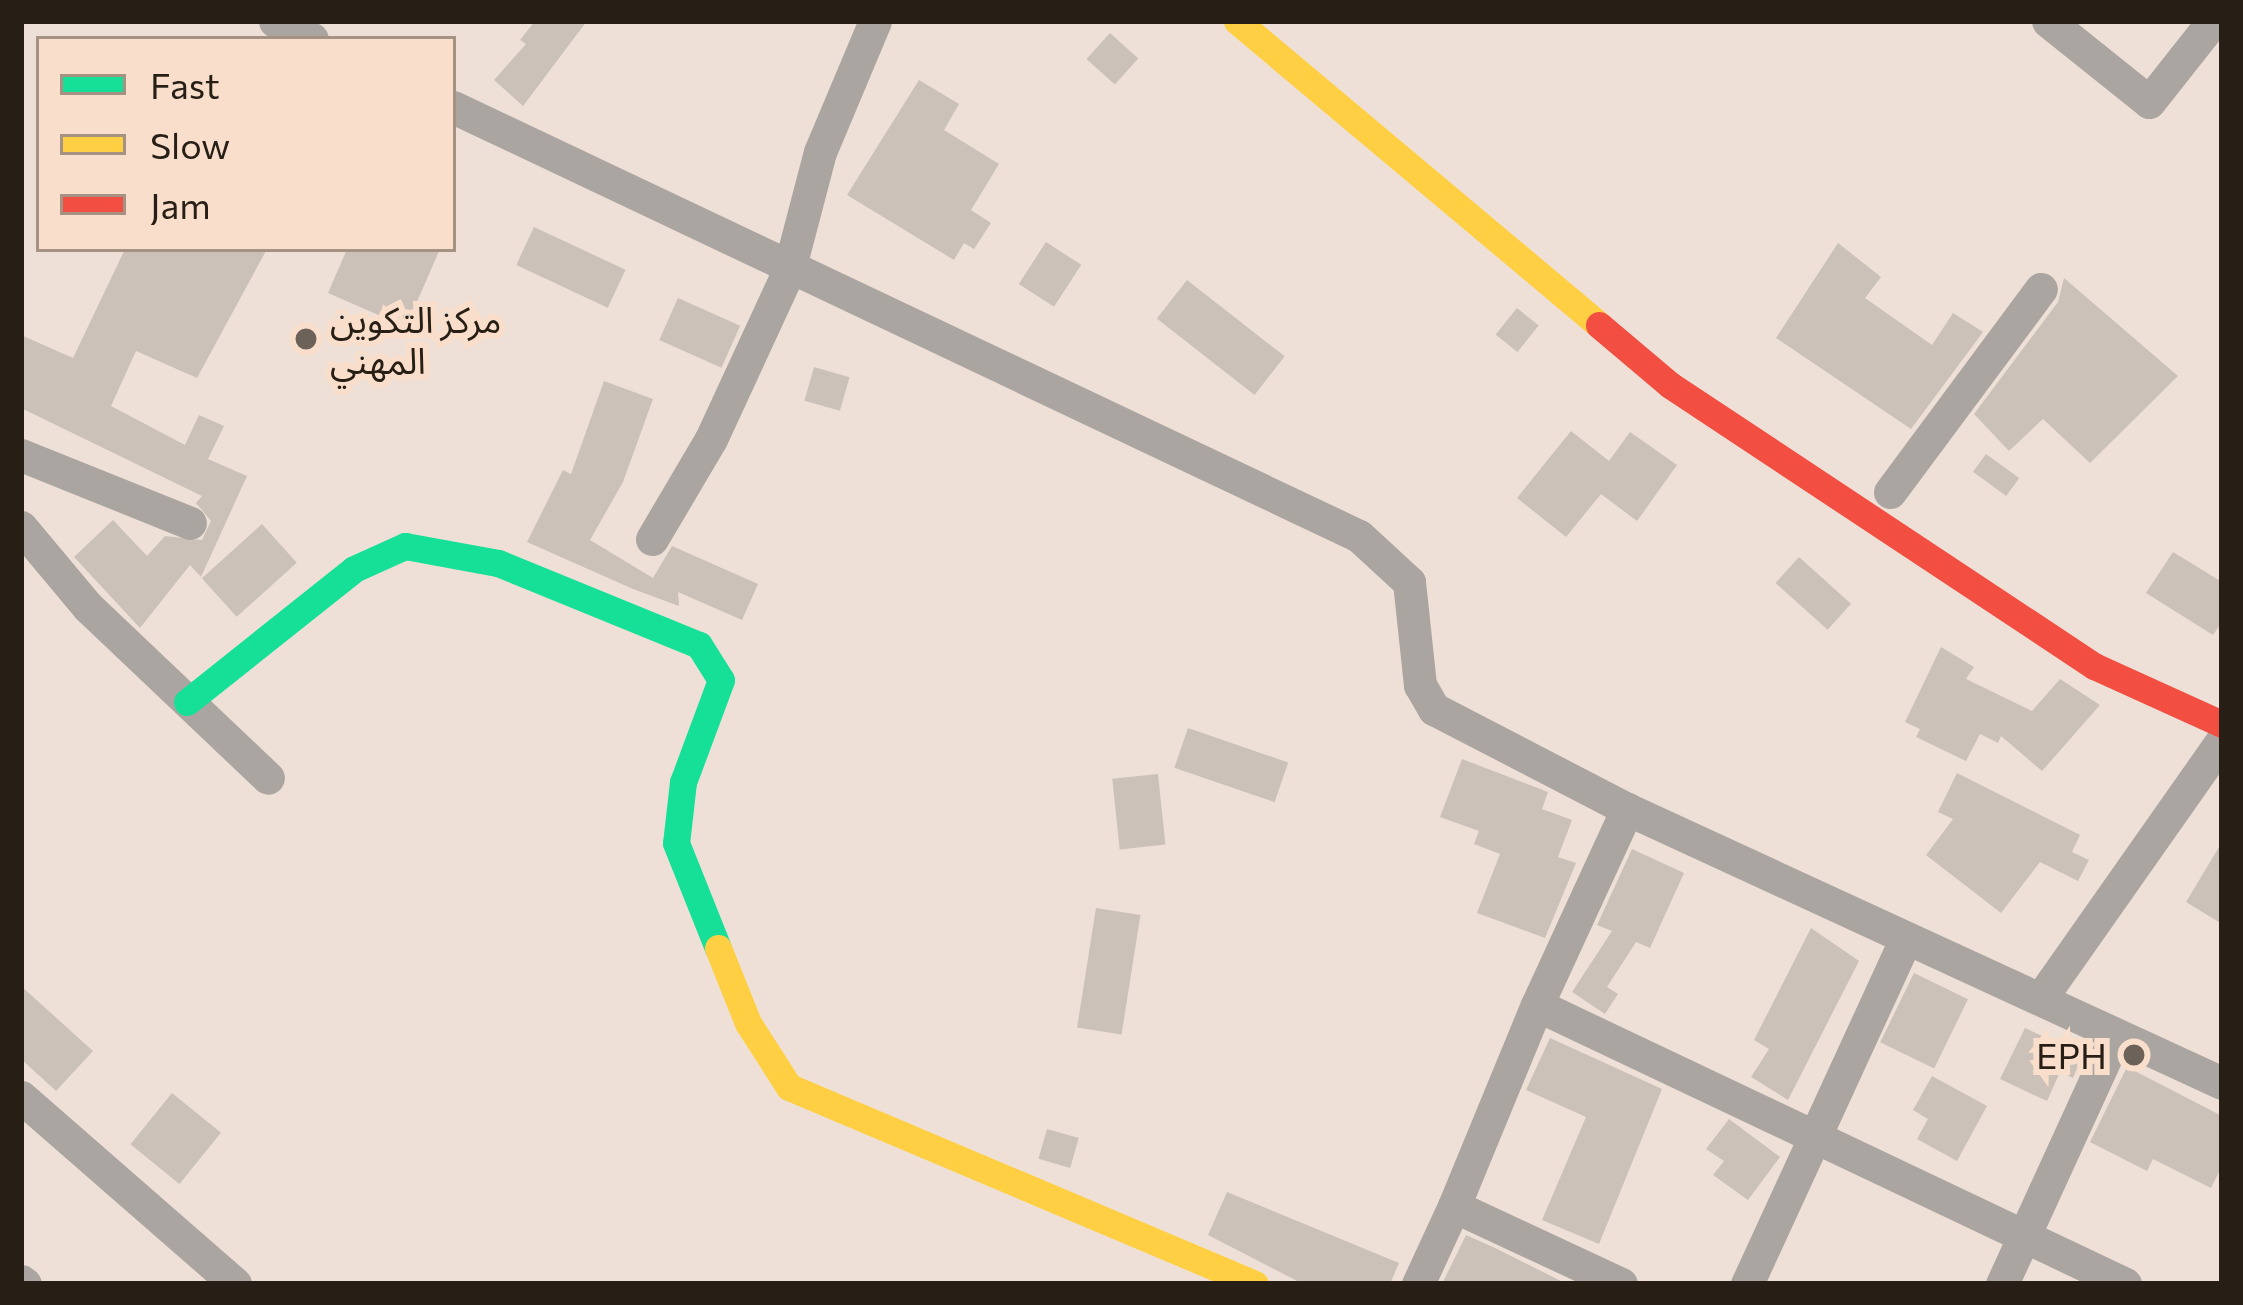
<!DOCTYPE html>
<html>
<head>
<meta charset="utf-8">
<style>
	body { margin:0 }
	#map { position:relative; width:2243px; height:1305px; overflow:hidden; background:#eee0d6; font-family:Commissioner,"Noto Sans Arabic",sans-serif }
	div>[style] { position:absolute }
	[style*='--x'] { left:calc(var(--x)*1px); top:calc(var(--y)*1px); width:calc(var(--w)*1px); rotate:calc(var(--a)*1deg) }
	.building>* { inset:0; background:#cbc1b8; transform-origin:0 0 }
	.street>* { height:33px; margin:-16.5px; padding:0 16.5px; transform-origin:16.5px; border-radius:16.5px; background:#aba5a1 }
	.fast>* { height:27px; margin:-13.5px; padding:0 13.5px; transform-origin:13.5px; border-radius:13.5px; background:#16e098 }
	.slow>* { height:27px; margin:-13.5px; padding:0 13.5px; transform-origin:13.5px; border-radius:13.5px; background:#ffcf43 }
	.jam>* { height:27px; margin:-13.5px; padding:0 13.5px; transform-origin:13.5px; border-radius:13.5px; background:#f24e42 }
	.dots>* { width:33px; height:33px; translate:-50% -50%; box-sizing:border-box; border:6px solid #f9dfcb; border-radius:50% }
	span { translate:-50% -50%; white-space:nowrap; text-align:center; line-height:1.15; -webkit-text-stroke:12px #f9dfcb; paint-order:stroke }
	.poi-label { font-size:36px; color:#271e16 }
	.left { translate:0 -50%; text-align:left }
	.right { translate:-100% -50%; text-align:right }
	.frame { position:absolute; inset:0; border:24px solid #271e16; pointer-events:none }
	.legend { position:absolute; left:36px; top:36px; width:420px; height:216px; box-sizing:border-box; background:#f9dfcb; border:3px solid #a59283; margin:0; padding:15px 21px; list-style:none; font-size:36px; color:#271e16 }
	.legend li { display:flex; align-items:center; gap:24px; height:60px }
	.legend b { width:60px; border:3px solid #a59283 }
</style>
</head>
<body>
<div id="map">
	<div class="building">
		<div style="clip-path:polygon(535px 21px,587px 21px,523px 106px,494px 80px,526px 44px,520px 40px)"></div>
		<div style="left:1110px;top:33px;width:38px;height:35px;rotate:42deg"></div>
		<div style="clip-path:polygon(919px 80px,959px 104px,944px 130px,999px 164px,971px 210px,991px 223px,974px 249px,964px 243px,954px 260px,847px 195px)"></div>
		<div style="left:534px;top:227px;width:101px;height:42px;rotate:25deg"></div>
		<div style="left:1046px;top:242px;width:42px;height:50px;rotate:33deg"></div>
		<div style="clip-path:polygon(1838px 243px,1881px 277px,1865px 298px,1932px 345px,1953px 313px,1983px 332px,1911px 429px,1776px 338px)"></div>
		<div style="clip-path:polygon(125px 249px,267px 249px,197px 378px,136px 351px,111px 406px,185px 445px,199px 415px,224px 426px,208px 459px,247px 476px,201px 577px,190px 565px,140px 628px,74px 557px,113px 520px,147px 556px,165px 536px,202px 540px,211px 521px,196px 503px,202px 496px,21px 408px,21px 335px,73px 358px)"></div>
		<div style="clip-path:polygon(347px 249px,440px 249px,406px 327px,328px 293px)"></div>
		<div style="clip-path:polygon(2064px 278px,2178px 376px,2090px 463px,2043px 419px,2009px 451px,1974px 414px,2058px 302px)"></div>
		<div style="left:1187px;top:280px;width:124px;height:49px;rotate:38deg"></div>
		<div style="left:678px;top:298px;width:68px;height:46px;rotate:24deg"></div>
		<div style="left:1517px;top:308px;width:28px;height:34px;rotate:39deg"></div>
		<div style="left:814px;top:367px;width:37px;height:35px;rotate:16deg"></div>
		<div style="clip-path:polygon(604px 381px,653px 399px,623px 482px,590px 540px,653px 578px,672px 546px,758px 584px,742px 620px,678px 592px,679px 606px,633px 589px,527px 542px,563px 470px,571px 474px)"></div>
		<div style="clip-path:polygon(1571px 431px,1609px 461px,1630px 432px,1677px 465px,1637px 521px,1601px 494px,1566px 537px,1517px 498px)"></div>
		<div style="left:1986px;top:454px;width:41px;height:22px;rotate:36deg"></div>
		<div style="left:262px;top:524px;width:52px;height:81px;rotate:48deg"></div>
		<div style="clip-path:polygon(2173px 552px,2222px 582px,2222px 622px,2213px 635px,2146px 593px)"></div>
		<div style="left:1799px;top:557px;width:70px;height:35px;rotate:42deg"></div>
		<div style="clip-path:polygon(1941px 647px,1974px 667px,1966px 679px,2032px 711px,2060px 679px,2100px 705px,2042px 771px,2001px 736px,1998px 743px,1980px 734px,1966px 761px,1916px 737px,1920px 729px,1905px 722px)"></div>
		<div style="left:1188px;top:728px;width:106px;height:42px;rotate:19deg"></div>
		<div style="clip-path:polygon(1462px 759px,1548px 792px,1542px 809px,1572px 820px,1558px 857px,1576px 863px,1545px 938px,1477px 913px,1500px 854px,1474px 844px,1479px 831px,1440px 817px)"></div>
		<div style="clip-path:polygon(1957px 773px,2080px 835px,2072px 852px,2089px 860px,2078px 881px,2040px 862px,2001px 913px,1926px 855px,1953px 819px,1938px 812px)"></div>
		<div style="left:1158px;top:774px;width:71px;height:46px;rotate:84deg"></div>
		<div style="clip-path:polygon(2222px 842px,2222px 924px,2186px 902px)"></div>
		<div style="clip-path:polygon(1632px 849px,1684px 873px,1650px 948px,1636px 942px,1607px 987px,1618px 994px,1605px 1014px,1572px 992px,1612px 931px,1597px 925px)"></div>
		<div style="left:1096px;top:908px;width:45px;height:121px;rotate:9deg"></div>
		<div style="clip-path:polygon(1811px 928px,1859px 961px,1788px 1100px,1751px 1077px,1769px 1049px,1754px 1040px)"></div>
		<div style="left:1914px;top:973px;width:60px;height:77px;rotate:26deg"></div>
		<div style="clip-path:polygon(21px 986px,93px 1051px,56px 1091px,21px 1059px)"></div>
		<div style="clip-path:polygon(2025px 1028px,2083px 1055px,2073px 1078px,2060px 1072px,2047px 1101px,2000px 1079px)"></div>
		<div style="clip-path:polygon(1550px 1038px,1662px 1089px,1599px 1244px,1542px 1220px,1586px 1117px,1526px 1090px)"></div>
		<div style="clip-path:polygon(2127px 1067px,2222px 1116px,2222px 1166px,2211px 1188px,2153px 1159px,2147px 1171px,2090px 1142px)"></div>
		<div style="clip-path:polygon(1932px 1076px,1987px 1106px,1957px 1161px,1917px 1139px,1928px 1119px,1913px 1110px)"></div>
		<div style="left:172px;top:1093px;width:63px;height:66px;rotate:39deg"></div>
		<div style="clip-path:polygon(1729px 1119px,1780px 1157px,1748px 1200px,1713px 1175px,1724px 1161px,1706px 1149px)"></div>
		<div style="left:1047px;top:1129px;width:33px;height:31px;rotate:16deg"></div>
		<div style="clip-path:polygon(1227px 1192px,1399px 1263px,1390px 1284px,1303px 1284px,1208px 1235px)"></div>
		<div style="clip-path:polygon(1466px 1235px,1495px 1248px,1567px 1284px,1442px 1284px)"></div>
	</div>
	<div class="street">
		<div style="--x:275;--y:21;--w:41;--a:25.9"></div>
		<div style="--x:2048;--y:21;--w:129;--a:38.7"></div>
		<div style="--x:2149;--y:102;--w:103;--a:-51.7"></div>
		<div style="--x:453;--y:107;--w:1002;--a:25.34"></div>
		<div style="--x:1359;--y:536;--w:68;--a:42.6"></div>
		<div style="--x:1409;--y:582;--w:104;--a:83.9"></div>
		<div style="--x:1420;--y:685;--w:28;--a:60"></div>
		<div style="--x:1434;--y:709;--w:217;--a:27.4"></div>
		<div style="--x:21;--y:455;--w:182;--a:21.9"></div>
		<div style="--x:1890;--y:492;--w:253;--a:-53.4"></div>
		<div style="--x:21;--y:527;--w:104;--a:50.1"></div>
		<div style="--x:88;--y:607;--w:248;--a:43.5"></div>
		<div style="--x:652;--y:539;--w:116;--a:-59.5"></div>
		<div style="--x:711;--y:439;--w:186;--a:-65.2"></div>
		<div style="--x:789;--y:270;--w:122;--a:-75.3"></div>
		<div style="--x:820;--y:152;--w:142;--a:-67.2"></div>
		<div style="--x:2041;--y:998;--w:315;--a:-54.9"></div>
		<div style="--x:1537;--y:1005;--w:216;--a:-65.3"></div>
		<div style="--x:1627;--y:809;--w:655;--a:24.73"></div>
		<div style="--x:21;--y:1097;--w:284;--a:41.1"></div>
		<div style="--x:21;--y:1281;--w:5;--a:37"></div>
		<div style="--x:1418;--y:1284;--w:86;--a:-65.2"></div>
		<div style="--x:1621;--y:1284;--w:184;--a:-155"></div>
		<div style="--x:1454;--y:1206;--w:217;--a:-67.6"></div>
		<div style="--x:1537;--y:1005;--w:651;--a:25.38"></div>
		<div style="--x:1747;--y:1284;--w:379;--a:-65.3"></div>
		<div style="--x:2002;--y:1284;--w:272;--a:-65.4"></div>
	</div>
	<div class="fast">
		<div style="--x:187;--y:702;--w:213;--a:-38.5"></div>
		<div style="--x:354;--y:569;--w:56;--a:-24.3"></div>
		<div style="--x:405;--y:546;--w:95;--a:10.4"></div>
		<div style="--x:498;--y:563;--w:217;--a:22.2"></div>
		<div style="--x:699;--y:645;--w:41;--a:57.8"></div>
		<div style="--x:721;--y:680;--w:109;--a:110.4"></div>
		<div style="--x:683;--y:782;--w:61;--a:96.5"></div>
		<div style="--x:676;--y:843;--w:113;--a:68.2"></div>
	</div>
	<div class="slow">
		<div style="--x:1237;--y:21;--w:473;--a:40"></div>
		<div style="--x:718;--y:948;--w:81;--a:68.2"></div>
		<div style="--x:748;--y:1023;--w:76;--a:57.4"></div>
		<div style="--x:789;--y:1087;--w:506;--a:22.92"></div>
	</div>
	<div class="jam">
		<div style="--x:1599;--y:325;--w:93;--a:40.2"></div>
		<div style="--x:1670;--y:385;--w:509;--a:33.53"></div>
		<div style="--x:2094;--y:666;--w:141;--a:24.4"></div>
	</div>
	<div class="dots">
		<div style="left:306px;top:339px;background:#6d6259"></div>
		<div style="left:2134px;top:1055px;background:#6d6259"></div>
	</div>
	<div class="poi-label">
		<span class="left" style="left:330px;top:339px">مركز التكوين<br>المهني</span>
		<span class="right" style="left:2107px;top:1055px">EPH</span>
	</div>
	<div class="frame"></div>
	<ul class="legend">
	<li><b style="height:15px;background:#16e098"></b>Fast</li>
	<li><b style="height:15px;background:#ffcf43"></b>Slow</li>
	<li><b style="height:15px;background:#f24e42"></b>Jam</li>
	</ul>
</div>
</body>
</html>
